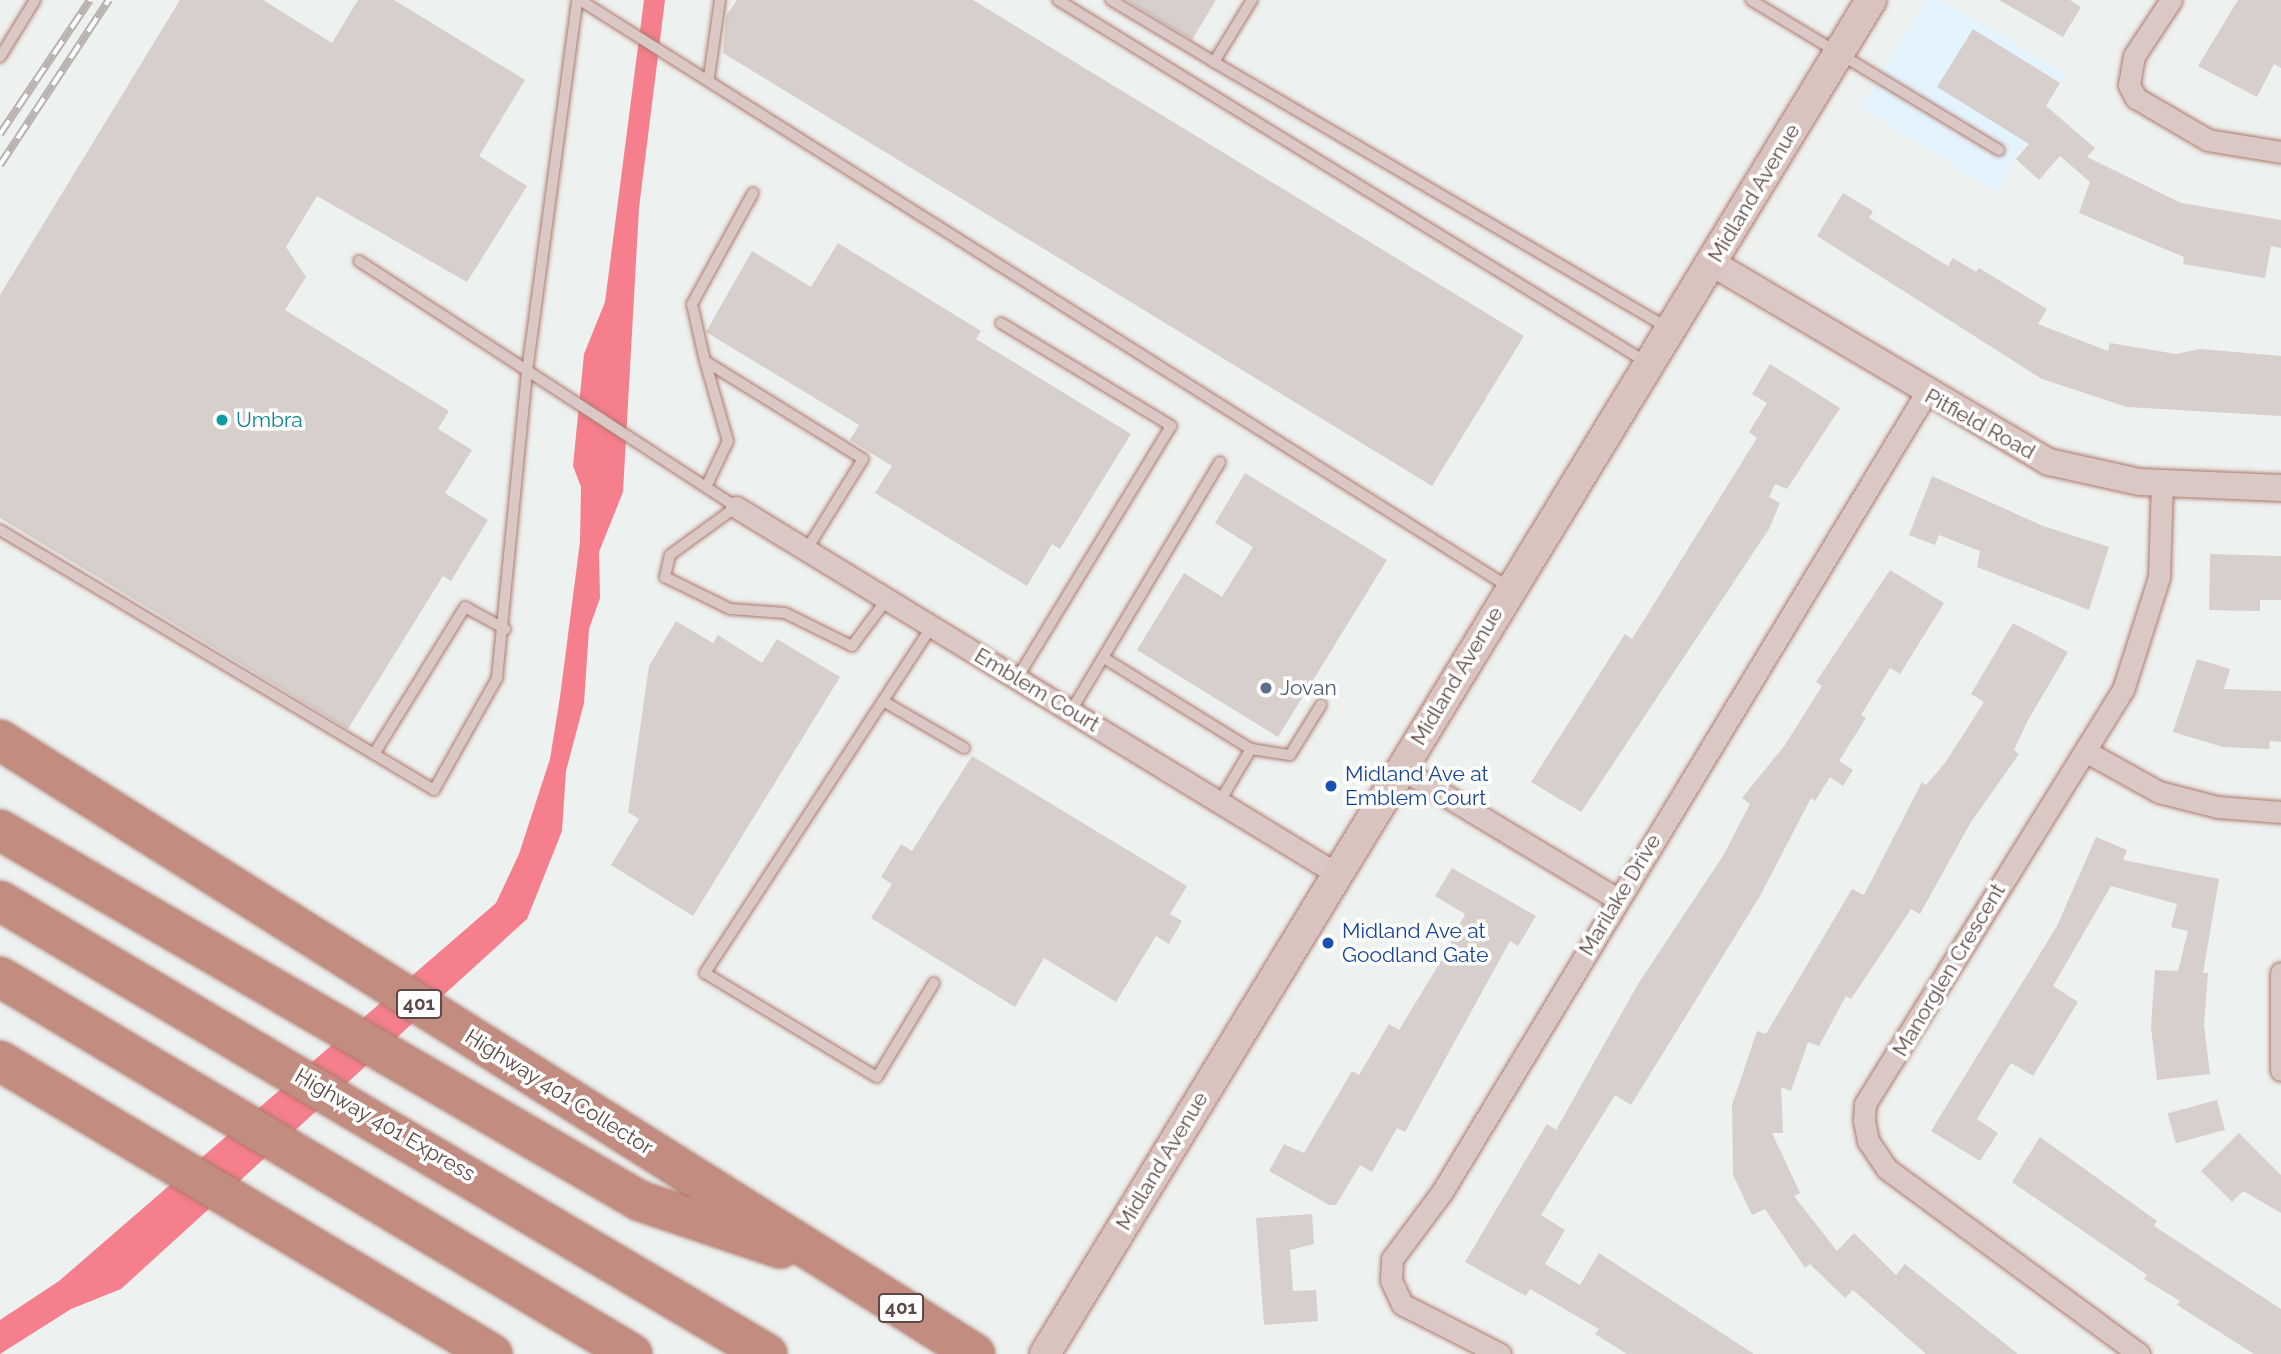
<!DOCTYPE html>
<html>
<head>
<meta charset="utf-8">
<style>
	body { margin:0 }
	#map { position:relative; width:2281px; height:1354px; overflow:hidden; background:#edf1ef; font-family:Raleway,sans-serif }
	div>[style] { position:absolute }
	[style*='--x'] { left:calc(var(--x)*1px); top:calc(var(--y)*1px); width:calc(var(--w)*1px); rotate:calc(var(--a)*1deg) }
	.commercial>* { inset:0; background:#e4f4fe }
	.water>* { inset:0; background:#f57f8d }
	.building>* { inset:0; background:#d6cfcc; transform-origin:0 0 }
	.roads { filter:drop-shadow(0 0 2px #ae786b) drop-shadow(0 0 2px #ae786b) }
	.service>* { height:10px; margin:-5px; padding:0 5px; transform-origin:5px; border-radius:5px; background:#dac8c5 }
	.minor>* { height:21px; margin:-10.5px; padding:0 10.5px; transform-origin:10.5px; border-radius:10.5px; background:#dac8c5 }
	.tertiary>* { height:26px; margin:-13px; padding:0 13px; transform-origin:13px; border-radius:13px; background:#dac8c5 }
	.secondary>* { height:30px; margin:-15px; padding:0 15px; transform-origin:15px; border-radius:15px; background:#d9c3be }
	.motorway>* { height:38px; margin:-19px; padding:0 19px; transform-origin:19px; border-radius:19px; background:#c28c80 }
	.rail>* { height:8px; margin-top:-4px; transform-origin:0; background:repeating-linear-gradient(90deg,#fff 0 16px,#b9b2af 0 32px); box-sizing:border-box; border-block:2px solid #b9b2af }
	.dots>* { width:19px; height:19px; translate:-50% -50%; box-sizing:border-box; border:4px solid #fff; border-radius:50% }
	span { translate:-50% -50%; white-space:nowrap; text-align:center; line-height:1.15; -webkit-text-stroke:7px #fff; paint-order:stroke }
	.shield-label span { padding:2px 5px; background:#fff; border:2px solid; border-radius:5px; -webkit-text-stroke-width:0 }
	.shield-label { font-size:19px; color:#5d4744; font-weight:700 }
	.street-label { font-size:21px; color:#5d4744 }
	.culture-label { font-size:21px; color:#0d838f }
	.left { translate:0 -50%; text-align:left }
	.service-label { font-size:21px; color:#4e5e75 }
	.transit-label { font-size:21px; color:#164399 }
</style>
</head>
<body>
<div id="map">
	<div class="commercial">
		<div style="clip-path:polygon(1926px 0,1941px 0,2065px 74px,1996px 191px,1861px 107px)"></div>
	</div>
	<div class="water">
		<div style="clip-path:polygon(644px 0,665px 0,639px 208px,623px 492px,599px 552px,600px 598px,589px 629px,584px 703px,566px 771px,562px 831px,527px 919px,121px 1289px,71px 1309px,0 1354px,0 1320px,59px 1281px,496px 903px,519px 854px,550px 759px,560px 697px,580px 542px,581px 487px,573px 466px,584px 354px,605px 302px)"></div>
	</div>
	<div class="building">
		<div style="clip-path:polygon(180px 0,263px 0,332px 43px,358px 0,394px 0,525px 80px,479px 156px,527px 186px,467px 282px,317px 196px,286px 247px,306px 277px,285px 310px,449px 411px,438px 429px,472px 450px,445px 493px,488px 520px,451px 581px,443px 576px,348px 729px,0 518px,0 295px)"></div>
		<div style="clip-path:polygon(737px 0,973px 0,1524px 336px,1432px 486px,723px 53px,726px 16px)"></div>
		<div style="clip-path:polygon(1126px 0,1216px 0,1192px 40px)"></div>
		<div style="clip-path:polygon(1999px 0,2070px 0,2081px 7px,2063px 37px)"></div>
		<div style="clip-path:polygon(2238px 0,2281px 0,2281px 68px,2274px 64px,2257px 97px,2198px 66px)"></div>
		<div style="clip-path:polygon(1973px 29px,2060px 83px,2046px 106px,2095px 148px,2087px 157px,2181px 203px,2281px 220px,2281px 248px,2271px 246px,2265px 278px,2183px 264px,2184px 257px,2079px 213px,2090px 182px,2060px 156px,2039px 180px,2016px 159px,2029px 144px,1937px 87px)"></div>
		<div style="clip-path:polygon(1843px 193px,1873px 211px,1869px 218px,1948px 266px,1953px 258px,1976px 272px,1979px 268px,2047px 309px,2038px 324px,2108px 351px,2110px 343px,2176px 354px,2200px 349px,2281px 356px,2281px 416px,2127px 407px,2042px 379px,1817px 236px)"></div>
		<div style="clip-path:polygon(838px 243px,981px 331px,976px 339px,1131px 434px,1060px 549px,1052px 544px,1027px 586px,875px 493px,892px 466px,850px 440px,859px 425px,706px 332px,752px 251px,811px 287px)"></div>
		<div style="clip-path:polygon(1770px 364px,1840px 408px,1787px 489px,1775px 484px,1769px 497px,1780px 503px,1769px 529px,1581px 812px,1531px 782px,1625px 634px,1632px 639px,1757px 438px,1749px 432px,1767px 403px,1752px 394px)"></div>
		<div style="clip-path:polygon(1245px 473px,1387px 560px,1278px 737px,1137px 650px,1184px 573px,1222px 597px,1253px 547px,1215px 523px)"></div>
		<div style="clip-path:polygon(1932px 476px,2043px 526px,2109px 547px,2089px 610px,1977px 567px,1980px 551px,1939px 535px,1935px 545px,1909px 535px)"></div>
		<div style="clip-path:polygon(2210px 554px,2281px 556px,2281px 600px,2260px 600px,2260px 611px,2209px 610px)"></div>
		<div style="clip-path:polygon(1890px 570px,1944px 603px,1900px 674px,1890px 668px,1861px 715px,1866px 718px,1839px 761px,1853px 770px,1843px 786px,1830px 777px,1815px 801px,1811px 798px,1760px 896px,1631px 1105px,1615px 1095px,1541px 1215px,1565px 1230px,1545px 1264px,1580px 1285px,1599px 1253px,1754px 1354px,1627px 1354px,1595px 1334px,1599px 1329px,1530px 1289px,1526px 1296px,1465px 1262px,1547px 1124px,1556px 1130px,1638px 984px,1723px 856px,1750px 804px,1742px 798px,1785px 745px,1822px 686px,1816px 682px)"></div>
		<div style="clip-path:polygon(676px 621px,713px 643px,718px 635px,762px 663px,777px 639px,840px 677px,693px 916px,611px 865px,639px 819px,628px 812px,649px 666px)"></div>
		<div style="clip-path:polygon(2013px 623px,2068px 652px,2027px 722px,2014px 750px,2019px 754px,1971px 822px,1920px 914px,1911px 909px,1851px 999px,1846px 996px,1819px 1046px,1808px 1042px,1791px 1091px,1781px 1087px,1783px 1133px,1772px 1133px,1800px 1193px,1794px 1196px,1837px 1251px,1854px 1233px,1896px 1275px,1905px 1264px,2018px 1354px,1926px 1354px,1853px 1290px,1845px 1298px,1810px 1264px,1805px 1268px,1765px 1209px,1752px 1215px,1733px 1175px,1732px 1105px,1757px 1031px,1766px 1034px,1852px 889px,1864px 895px,1922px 782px,1926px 785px,1945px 763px,1984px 702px,1971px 694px)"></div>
		<div style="clip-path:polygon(2197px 659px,2230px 669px,2224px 689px,2281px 691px,2281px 742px,2270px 741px,2269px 749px,2223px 747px,2173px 732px)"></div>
		<div style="clip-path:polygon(972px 756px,1187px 886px,1170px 914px,1182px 921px,1169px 944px,1156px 936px,1116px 1002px,1044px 958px,1015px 1007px,871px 918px,892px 884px,881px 877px,901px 844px,912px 851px)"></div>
		<div style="clip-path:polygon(2096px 837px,2127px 850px,2123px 860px,2219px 879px,2203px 973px,2208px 973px,2204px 1025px,2210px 1074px,2157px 1080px,2151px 1027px,2155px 970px,2178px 971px,2188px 931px,2171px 927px,2177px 904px,2111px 886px,2053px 986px,2078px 1002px,2033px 1076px,2011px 1063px,1977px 1119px,1998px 1133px,1980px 1161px,1931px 1131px,2057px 926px)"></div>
		<div style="clip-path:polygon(1452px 868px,1536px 916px,1518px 946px,1510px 941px,1405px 1132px,1397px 1128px,1372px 1172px,1360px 1165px,1336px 1205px,1329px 1205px,1269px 1171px,1284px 1144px,1304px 1153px,1352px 1071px,1359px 1075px,1389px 1024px,1399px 1030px,1444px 956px,1465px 914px,1435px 896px)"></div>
		<div style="left:2217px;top:1100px;width:31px;height:51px;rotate:75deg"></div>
		<div style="clip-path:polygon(2239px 1133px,2281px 1175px,2281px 1213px,2243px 1191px,2232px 1202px,2201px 1171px)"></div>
		<div style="clip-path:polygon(2040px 1137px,2157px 1221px,2154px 1226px,2281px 1309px,2281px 1354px,2254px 1354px,2177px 1305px,2180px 1301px,2144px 1279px,2147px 1275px,2012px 1182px)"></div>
		<div style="clip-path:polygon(1312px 1214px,1314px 1244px,1290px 1250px,1293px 1291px,1316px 1290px,1318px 1321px,1264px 1325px,1256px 1218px)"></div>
	</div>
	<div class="roads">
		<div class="service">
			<div style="--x:580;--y:0;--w:1100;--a:32.3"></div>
			<div style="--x:1058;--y:0;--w:690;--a:31.62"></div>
			<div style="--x:1111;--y:0;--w:120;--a:31"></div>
			<div style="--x:1252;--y:0;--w:73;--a:121.5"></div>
			<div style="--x:1214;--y:62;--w:526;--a:30.37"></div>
			<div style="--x:1751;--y:0;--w:290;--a:31.2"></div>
			<div style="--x:0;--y:57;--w:67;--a:-58.4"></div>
			<div style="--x:709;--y:77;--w:78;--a:-81.9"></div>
			<div style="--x:753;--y:193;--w:127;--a:118.8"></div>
			<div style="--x:692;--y:304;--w:58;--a:77.2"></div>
			<div style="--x:705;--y:361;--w:186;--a:31.8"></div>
			<div style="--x:863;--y:459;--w:106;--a:121.9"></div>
			<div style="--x:359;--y:261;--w:450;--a:33.1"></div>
			<div style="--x:736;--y:507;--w:82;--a:144"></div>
			<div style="--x:670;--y:555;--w:23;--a:103"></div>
			<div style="--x:665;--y:577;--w:72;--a:26.2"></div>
			<div style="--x:730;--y:609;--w:55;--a:4.2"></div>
			<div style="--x:785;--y:613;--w:75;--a:26.2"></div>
			<div style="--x:852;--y:646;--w:59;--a:-53.3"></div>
			<div style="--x:1001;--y:323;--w:199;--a:31.2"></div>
			<div style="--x:1171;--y:426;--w:295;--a:121.4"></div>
			<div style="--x:705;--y:361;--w:83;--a:74"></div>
			<div style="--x:728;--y:441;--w:47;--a:115.5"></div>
			<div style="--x:0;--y:530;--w:506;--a:30.92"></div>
			<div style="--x:434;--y:790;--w:129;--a:-60.6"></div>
			<div style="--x:497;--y:678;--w:307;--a:-84.4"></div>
			<div style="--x:527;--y:372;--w:375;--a:-82.3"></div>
			<div style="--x:932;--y:626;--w:415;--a:123.2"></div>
			<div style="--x:705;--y:973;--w:201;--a:31.2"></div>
			<div style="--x:877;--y:1077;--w:110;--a:-58.8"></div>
			<div style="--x:1104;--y:658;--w:173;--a:31.8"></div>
			<div style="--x:1251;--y:749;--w:39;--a:9"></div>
			<div style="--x:1290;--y:755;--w:59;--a:-58.2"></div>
			<div style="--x:883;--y:701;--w:94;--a:30.1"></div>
			<div style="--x:1071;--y:711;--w:290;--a:-59.1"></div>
			<div style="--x:374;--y:754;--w:173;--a:-58.2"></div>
			<div style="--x:465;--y:607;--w:46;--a:28.8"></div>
			<div style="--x:1220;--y:801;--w:61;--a:-59.2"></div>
		</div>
		<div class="minor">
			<div style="--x:2171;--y:0;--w:67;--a:123.5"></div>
			<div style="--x:2134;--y:56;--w:29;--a:100"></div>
			<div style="--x:2129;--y:85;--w:15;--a:62"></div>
			<div style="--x:2136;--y:98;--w:83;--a:30.3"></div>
			<div style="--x:2208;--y:140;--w:74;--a:9.3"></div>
			<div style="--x:736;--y:507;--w:704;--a:31.41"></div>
			<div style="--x:2087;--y:752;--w:82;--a:29.1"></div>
			<div style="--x:2159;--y:792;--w:61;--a:14.3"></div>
			<div style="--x:2218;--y:807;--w:63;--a:4.5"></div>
			<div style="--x:1400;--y:768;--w:253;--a:31.1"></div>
			<div style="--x:2281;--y:973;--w:97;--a:90"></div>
			<div style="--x:1500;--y:1354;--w:110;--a:-153"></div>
			<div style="--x:1402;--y:1304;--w:26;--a:-115"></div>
			<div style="--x:1391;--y:1280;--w:21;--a:-87"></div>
			<div style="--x:1392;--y:1259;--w:84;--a:-53.3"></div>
			<div style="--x:1442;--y:1192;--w:934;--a:-58.79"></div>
			<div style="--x:2139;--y:1354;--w:313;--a:-143.7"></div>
			<div style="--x:1887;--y:1169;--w:34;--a:-124"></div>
			<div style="--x:1868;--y:1141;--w:21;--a:-101"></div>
			<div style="--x:1864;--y:1120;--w:16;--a:-86"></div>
			<div style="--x:1865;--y:1104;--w:488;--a:-58.1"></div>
			<div style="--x:2123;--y:690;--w:119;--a:-72.3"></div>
			<div style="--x:2159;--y:577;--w:93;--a:-88.2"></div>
		</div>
		<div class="tertiary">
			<div style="--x:1712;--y:263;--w:391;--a:30.6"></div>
			<div style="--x:2049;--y:462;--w:92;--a:12.5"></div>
			<div style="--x:2139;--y:482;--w:142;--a:2.4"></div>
		</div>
		<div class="secondary">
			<div style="--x:1045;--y:1354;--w:1586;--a:-58.61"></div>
		</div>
		<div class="motorway">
			<div style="--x:0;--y:740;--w:1152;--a:32.2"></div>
			<div style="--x:0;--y:830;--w:740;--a:30.1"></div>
			<div style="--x:640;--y:1201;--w:148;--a:18.6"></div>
			<div style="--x:0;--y:901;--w:891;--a:30.57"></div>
			<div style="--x:0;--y:977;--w:736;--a:30.82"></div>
			<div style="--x:0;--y:1061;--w:573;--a:30.78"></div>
		</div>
	</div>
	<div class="rail">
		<div style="--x:0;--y:134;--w:161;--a:-56.1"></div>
		<div style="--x:0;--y:165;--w:198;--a:-56.6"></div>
	</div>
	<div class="dots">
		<div style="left:222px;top:420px;background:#0f9aa8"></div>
		<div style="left:1266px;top:688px;background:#5c6f8a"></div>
		<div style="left:1331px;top:786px;background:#1a4fb4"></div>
		<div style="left:1328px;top:943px;background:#1a4fb4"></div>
	</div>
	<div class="shield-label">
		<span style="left:419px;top:1004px">401</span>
		<span style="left:901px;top:1308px">401</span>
	</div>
	<div class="street-label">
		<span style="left:1754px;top:193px;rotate:-59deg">Midland Avenue</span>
		<span style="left:1980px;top:424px;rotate:29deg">Pitfield Road</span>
		<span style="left:1457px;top:676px;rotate:-59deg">Midland Avenue</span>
		<span style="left:1037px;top:690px;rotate:31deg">Emblem Court</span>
		<span style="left:1620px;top:895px;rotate:-59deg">Marilake Drive</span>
		<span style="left:1949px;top:970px;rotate:-59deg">Manorglen Crescent</span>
		<span style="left:559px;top:1092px;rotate:32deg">Highway 401 Collector</span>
		<span style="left:385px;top:1125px;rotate:30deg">Highway 401 Express</span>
		<span style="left:1162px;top:1161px;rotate:-59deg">Midland Avenue</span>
	</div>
	<div class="culture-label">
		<span class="left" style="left:236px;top:420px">Umbra</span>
	</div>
	<div class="service-label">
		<span class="left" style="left:1280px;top:688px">Jovan</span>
	</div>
	<div class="transit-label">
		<span class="left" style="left:1345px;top:786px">Midland Ave at<br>Emblem Court</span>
		<span class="left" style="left:1342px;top:943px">Midland Ave at<br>Goodland Gate</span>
	</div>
</div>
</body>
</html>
